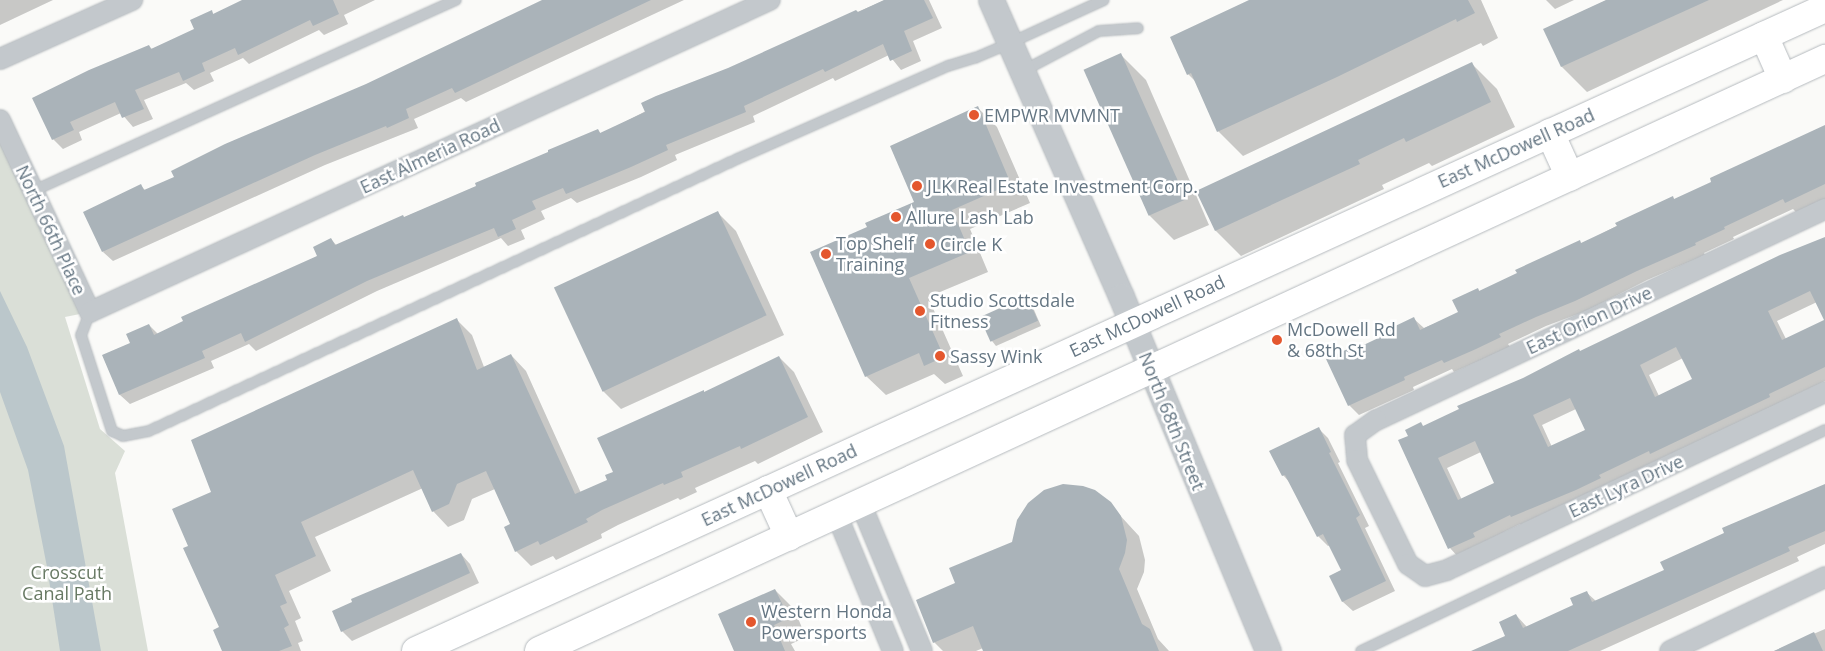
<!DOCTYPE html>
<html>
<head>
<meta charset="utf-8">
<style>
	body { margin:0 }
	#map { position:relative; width:1825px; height:651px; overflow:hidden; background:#fafaf8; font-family:"Open Sans",sans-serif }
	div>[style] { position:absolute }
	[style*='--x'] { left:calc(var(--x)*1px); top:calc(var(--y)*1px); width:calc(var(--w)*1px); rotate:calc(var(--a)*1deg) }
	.green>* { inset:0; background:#dadfd7 }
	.water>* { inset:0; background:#bbc7cb }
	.shadow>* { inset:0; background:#0003 }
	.building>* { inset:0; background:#aab3b9; transform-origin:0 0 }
	.roads { filter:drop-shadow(0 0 1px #b5babe) drop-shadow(0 0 1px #b5babe) }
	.service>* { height:10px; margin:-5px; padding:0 5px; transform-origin:5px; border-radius:5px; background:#c3c8cc }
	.minor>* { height:20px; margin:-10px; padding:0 10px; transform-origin:10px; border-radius:10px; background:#c3c8cc }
	.tertiary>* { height:25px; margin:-12.5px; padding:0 12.5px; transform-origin:12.5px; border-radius:12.5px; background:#c3c8cc }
	.primary>* { height:28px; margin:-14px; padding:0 14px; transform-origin:14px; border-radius:14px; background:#fff }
	.dots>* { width:14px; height:14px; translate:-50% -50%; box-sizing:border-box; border:2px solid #fff; border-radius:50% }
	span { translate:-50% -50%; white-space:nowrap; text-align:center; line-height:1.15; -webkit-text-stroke:5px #fff; paint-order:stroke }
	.poi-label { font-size:18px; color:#657683 }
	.left { translate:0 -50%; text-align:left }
	.street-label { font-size:18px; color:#657683 }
	.park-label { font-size:18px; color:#687a64 }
</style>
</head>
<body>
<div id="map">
	<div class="green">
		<div style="clip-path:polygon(0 120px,90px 312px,65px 317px,100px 429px,125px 451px,115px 473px,148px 651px,0 651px)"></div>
	</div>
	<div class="water">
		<div style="clip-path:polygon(0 291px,27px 347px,64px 446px,101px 651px,60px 651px,47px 567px,28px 470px,0 392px)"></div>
	</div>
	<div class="shadow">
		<div style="clip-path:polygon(0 0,53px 0,0 25px)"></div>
		<div style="clip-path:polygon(245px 0,375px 0,344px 15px,348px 24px,324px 35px,319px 30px,249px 64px,243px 58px,210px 73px,214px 81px,194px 90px,186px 83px,144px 100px,153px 119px,133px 127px,121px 113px,79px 132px,82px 140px,63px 149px,53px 139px,34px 99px,149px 46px,152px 49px,195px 30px,212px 12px,214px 15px)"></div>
		<div style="clip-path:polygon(548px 0,684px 0,466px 102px,461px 98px,414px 119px,418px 128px,325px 165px,113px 261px,103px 252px,141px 186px,146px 191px)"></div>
		<div style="clip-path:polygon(885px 0,929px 0,942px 28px,913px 41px,921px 61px,901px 70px,889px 55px,835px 81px,833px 78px,753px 116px,755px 122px,675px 155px,677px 160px,641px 177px,577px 203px,571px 198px,541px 211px,545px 219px,521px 230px,525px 239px,508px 246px,501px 238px,377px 291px,256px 351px,249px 344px,211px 361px,214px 368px,130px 404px,120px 395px,103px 356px,131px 344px,149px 325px,158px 334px,318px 256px,331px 239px,337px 246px,478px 186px,598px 130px,601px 134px,728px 69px)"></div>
		<div style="clip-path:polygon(1253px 0,1481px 0,1498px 38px,1483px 46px,1481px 43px,1243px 156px,1218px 131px,1196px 82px,1188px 74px)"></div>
		<div style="clip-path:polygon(1546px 0,1574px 0,1555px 9px)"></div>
		<div style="clip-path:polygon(1607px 0,1783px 0,1587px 92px,1562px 67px,1545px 29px)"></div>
		<div style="clip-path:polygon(1121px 55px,1146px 80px,1209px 225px,1174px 240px,1149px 215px,1085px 70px)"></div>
		<div style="clip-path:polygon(1472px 64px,1497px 89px,1515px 127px,1432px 166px,1429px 163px,1382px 185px,1384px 189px,1241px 256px,1216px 231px,1198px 192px)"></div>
		<div style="clip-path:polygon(978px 108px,997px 127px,1030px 203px,970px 229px,988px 272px,928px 297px,963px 376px,945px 384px,934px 374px,886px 395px,866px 376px,868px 227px,916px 202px)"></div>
		<div style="clip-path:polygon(1825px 133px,1825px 199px,1796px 212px,1793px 209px,1733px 237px,1734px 239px,1704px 253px,1705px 255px,1647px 280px,1586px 311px,1546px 326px,1508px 344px,1510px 347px,1454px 372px,1452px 369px,1413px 387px,1414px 390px,1359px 415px,1349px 405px,1352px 348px,1354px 351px,1393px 333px,1414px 319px,1424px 328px,1460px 313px,1478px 289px,1480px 292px,1582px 244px,1672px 197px,1675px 200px)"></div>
		<div style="clip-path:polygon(718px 213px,736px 231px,784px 335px,621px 409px,602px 390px)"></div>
		<div style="clip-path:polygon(evenodd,1825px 238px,1825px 319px,1817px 302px,1777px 321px,1786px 339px,1825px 321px,1825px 381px,1522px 526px,1520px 524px,1482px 543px,1459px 558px,1450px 548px,1424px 427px,1825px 238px,1683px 358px,1694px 380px,1659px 396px,1649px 375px,1683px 358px,1825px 238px,1576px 409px,1586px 430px,1552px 447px,1542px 425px,1576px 409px,1825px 238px,1481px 452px,1496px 484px,1462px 500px,1447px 468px,1481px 452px)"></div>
		<div style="clip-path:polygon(1026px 298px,1031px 303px,1041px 326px,996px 346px,992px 341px)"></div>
		<div style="clip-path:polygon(457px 320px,472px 335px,484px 367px,511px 355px,526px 371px,581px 493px,609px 480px,614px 472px,705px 393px,779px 357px,794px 372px,823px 432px,758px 464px,755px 461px,695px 488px,697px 492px,680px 500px,678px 498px,618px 525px,601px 534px,602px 538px,556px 560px,553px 556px,531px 566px,516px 551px,511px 525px,495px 489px,472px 499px,464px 520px,448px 527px,433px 511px,423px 488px,315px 537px,331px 571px,289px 591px,301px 618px,295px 621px,303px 641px,298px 643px,301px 651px,223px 651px,221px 628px,190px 546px,212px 492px)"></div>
		<div style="clip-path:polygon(1318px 428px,1328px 438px,1340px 462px,1338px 463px,1369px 526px,1365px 528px,1395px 591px,1353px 611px,1343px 602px,1331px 576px,1342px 570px,1330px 545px,1328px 546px,1318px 536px,1291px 484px,1283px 475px)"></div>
		<div style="clip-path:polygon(1825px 485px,1825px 544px,1797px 557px,1799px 561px,1600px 651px,1474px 651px,1507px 636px,1516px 615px,1527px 627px,1575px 606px,1586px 592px,1596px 601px,1666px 570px,1726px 534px)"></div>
		<div style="clip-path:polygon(1105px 499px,1139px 536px,1145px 560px,1144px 572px,1137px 589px,1158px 639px,1169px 651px,984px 651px,983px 648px,976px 651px,943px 651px,934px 642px,957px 584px,1013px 543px)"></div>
		<div style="clip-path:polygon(461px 554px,470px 564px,479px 583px,352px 641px,342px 631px)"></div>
		<div style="clip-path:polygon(775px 590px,794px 609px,806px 637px,791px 644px,795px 651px,736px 651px)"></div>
		<div style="clip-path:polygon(1825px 629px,1825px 651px,1774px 651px)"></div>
	</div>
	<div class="building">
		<div style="clip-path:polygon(242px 0,333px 0,339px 14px,313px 26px,310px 20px,238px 55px,235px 48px,202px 63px,205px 71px,183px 81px,179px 72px,135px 90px,144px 109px,122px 118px,115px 102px,70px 122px,74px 130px,52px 140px,32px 98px,89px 70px,149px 45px,151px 49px,194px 29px,190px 20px,212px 10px,213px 14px)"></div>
		<div style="clip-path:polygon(542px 0,651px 0,455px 93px,452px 88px,406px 109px,409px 118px,387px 128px,386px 126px,315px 155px,102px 252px,83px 212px,141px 184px,144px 190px,174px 177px,171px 171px,225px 144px,366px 84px)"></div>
		<div style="clip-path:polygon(884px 0,924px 0,933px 18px,904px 31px,912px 51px,890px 61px,883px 44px,825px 72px,823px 69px,744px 106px,746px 112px,666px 145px,668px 150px,631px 167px,566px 194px,563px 188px,532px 201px,536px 209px,512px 220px,516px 229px,498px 237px,494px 228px,436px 252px,367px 281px,245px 342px,241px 333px,202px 351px,205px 358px,119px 395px,102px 355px,130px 343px,126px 334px,149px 324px,154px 335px,183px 321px,181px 317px,317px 256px,313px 247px,331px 238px,335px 245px,403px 215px,404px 217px,476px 186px,475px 183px,548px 152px,548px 150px,598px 129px,600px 133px,645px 112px,641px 103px,656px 96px,728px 68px,856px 10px,858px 12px)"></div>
		<div style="clip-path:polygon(1249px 0,1468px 0,1475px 13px,1457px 22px,1456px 19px,1337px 77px,1217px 132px,1191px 73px,1187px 75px,1170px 37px)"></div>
		<div style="clip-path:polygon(1606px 0,1709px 0,1561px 67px,1543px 29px)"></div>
		<div style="left:1121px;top:53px;width:160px;height:41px;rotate:66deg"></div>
		<div style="clip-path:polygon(1472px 62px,1491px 102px,1406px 142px,1404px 138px,1358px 160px,1360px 164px,1215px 231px,1196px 191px)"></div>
		<div style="clip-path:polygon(978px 106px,1011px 184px,952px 210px,970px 252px,909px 278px,944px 357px,924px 366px,919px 353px,865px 377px,810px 252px,867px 227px,865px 223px,914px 202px,890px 146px)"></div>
		<div style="clip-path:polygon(1825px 125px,1825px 184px,1785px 203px,1783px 199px,1724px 227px,1725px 229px,1695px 243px,1696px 245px,1637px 271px,1575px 301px,1536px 317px,1499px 334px,1501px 337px,1476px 349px,1444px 363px,1442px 360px,1404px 377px,1405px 380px,1348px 406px,1326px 359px,1352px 347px,1353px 350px,1391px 332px,1389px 329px,1414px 317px,1420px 330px,1458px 312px,1452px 300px,1478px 288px,1479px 291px,1517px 273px,1515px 270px,1580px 240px,1581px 243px,1617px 226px,1615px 223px,1673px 196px,1674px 199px,1711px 182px,1710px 178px)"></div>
		<div style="left:718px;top:211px;width:115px;height:181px;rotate:65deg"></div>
		<div style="clip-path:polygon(evenodd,1825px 237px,1825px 367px,1769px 394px,1770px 397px,1650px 454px,1649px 451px,1599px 475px,1601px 478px,1576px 490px,1511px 517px,1510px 515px,1473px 533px,1475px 537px,1448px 549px,1398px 440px,1408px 436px,1405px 430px,1421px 422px,1423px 426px,1459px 409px,1457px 406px,1523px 378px,1579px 349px,1580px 351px,1780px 255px,1825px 237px,1810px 291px,1824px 320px,1782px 340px,1768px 311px,1810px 291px,1825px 237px,1676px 347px,1692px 379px,1655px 397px,1640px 365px,1676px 347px,1825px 237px,1570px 398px,1585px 430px,1548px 447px,1533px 415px,1570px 398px,1825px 237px,1475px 441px,1494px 483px,1458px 500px,1438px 458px,1475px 441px)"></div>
		<div style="left:1027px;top:296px;width:27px;height:52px;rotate:66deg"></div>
		<div style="clip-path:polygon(457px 318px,477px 370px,511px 354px,575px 494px,607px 480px,605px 475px,613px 472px,597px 438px,704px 390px,704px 392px,779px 356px,808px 417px,741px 449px,740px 446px,681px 472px,683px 477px,664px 485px,663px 483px,602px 510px,586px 519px,588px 522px,540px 545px,538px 541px,515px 552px,504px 527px,510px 524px,486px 471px,457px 484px,449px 504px,432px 512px,413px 470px,301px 522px,316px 556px,275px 575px,287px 603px,280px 606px,289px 625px,284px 628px,292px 646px,279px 651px,222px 651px,213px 630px,219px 627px,183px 548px,188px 546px,172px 509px,211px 492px,191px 440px)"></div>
		<div style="clip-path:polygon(1319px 427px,1331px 452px,1329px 453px,1360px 515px,1356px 518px,1386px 581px,1342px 602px,1329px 576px,1341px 570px,1323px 534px,1317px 537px,1285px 475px,1282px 476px,1269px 451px)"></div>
		<div style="clip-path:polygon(1063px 484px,1083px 486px,1095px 490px,1111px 502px,1121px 516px,1127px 540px,1125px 553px,1119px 569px,1142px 624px,1150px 629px,1159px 651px,983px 651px,973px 626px,933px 643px,916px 600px,955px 583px,949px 568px,1012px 542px,1017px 520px,1028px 503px,1044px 490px)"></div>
		<div style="clip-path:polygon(1825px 484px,1825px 531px,1788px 547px,1790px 551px,1568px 651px,1471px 651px,1505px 636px,1499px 622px,1516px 614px,1523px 628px,1573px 605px,1570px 598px,1587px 591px,1592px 602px,1664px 570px,1660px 562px,1724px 533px,1722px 528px)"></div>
		<div style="clip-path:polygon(461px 553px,470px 573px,341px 632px,332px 611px,352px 602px,351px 599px)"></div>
		<div style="clip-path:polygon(775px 589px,789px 618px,774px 625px,785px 651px,734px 651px,718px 614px)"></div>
		<div style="clip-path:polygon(1814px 632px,1823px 651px,1774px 651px)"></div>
	</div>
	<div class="roads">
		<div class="service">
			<div style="--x:1023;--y:71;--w:86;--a:-27.8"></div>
			<div style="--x:1099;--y:31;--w:39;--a:-4"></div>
			<div style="--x:33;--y:191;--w:464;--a:-24.3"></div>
			<div style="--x:90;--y:312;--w:25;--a:111"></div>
			<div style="--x:81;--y:335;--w:101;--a:72.1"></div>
			<div style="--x:112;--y:431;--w:12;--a:24"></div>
			<div style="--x:123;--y:436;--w:26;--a:-11"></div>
			<div style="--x:149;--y:431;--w:648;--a:-24.82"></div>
			<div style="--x:737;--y:159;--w:231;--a:-23.8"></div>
			<div style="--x:948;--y:66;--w:28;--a:-17"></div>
			<div style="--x:975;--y:58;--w:38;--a:-23"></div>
			<div style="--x:1010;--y:43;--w:103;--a:-24.6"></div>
			<div style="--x:1361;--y:651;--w:514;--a:-25.47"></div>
		</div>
		<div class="minor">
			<div style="--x:0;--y:59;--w:145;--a:-24.1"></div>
			<div style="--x:0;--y:120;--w:212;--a:64.9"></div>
			<div style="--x:90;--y:312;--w:748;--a:-24.65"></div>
			<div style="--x:1825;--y:209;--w:496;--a:154.8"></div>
			<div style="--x:1376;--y:420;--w:26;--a:144"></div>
			<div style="--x:1355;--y:435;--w:25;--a:85"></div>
			<div style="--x:1357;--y:460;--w:116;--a:63.9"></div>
			<div style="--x:1408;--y:564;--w:21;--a:35"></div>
			<div style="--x:1425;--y:576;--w:23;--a:-15"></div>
			<div style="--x:1447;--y:570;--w:418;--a:-25.2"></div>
			<div style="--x:860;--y:502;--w:161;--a:67.4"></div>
			<div style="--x:836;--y:513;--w:149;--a:67.6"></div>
			<div style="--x:1670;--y:651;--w:172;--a:-25.5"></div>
		</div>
		<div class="tertiary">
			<div style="--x:991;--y:0;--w:323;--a:66.3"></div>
			<div style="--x:1121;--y:296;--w:384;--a:67.5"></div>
		</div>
		<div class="primary">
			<div style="--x:1764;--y:36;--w:47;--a:66.2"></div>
			<div style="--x:1550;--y:133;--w:48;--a:65.6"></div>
			<div style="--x:768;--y:490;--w:51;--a:65.5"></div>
			<div style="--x:416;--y:651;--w:1549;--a:-24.53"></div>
			<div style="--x:539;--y:651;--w:1416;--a:-24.72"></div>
		</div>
	</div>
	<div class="dots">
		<div style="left:974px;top:115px;background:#e4572e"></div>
		<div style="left:917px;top:186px;background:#e4572e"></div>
		<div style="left:896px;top:217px;background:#e4572e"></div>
		<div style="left:930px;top:244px;background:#e4572e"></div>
		<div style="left:826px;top:254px;background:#e4572e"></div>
		<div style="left:920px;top:311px;background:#e4572e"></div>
		<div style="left:1277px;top:340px;background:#e4572e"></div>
		<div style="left:940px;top:356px;background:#e4572e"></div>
		<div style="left:751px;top:622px;background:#e4572e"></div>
	</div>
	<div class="poi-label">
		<span class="left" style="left:984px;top:115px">EMPWR MVMNT</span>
		<span class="left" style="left:927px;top:186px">JLK Real Estate Investment Corp.</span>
		<span class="left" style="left:906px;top:217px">Allure Lash Lab</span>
		<span class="left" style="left:836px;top:254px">Top Shelf<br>Training</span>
		<span class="left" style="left:940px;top:244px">Circle K</span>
		<span class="left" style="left:930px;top:311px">Studio Scottsdale<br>Fitness</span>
		<span class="left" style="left:1287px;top:340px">McDowell Rd<br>&amp; 68th St</span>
		<span class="left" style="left:950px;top:356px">Sassy Wink</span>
		<span class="left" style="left:761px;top:622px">Western Honda<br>Powersports</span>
	</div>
	<div class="street-label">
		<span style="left:1516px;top:148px;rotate:-24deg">East McDowell Road</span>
		<span style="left:430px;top:156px;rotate:-25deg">East Almeria Road</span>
		<span style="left:51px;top:230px;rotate:65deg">North 66th Place</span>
		<span style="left:1147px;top:316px;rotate:-25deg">East McDowell Road</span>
		<span style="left:1589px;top:320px;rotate:-25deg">East Orion Drive</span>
		<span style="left:1172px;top:421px;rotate:68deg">North 68th Street</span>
		<span style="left:779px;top:485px;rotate:-25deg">East McDowell Road</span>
		<span style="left:1626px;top:486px;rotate:-25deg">East Lyra Drive</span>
	</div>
	<div class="park-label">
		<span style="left:67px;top:583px">Crosscut<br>Canal Path</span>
	</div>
</div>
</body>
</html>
